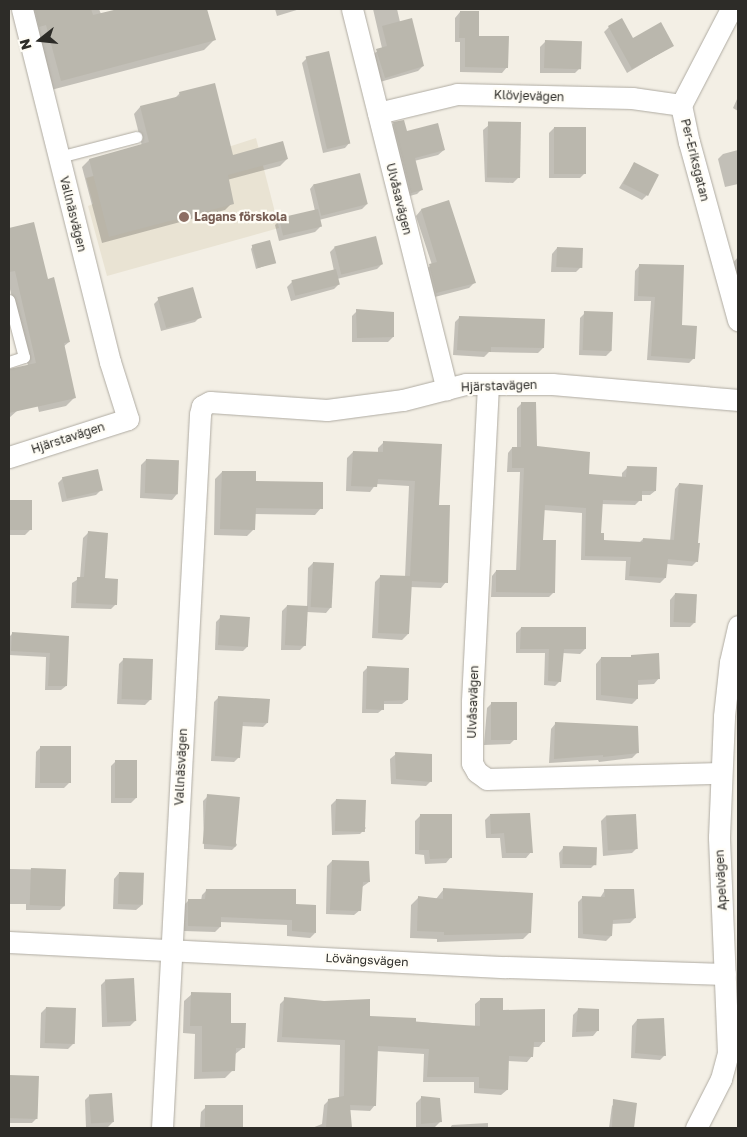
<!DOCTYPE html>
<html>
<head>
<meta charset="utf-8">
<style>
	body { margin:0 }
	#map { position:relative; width:747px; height:1137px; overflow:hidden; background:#f3efe5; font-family:"Golos Text",sans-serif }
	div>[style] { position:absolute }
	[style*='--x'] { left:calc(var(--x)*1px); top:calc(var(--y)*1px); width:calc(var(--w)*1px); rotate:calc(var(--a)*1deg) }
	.built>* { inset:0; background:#e9e3d3 }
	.shadow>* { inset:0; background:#0003 }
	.building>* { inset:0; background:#bab7ad; transform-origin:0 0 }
	.roads { filter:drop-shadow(0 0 1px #afaba2) drop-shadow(0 0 1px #afaba2) }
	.service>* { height:11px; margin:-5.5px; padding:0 5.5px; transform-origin:5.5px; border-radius:5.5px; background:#fff }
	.minor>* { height:21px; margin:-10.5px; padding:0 10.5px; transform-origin:10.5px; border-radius:10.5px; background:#fff }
	.dots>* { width:14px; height:14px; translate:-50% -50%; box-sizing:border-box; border:2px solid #fffdf6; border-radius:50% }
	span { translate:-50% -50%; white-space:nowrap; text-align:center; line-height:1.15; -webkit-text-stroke:4.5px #fffdf6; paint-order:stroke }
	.street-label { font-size:12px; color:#2d2c28 }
	.education-label { font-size:12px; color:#785e54; font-weight:700 }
	.left { translate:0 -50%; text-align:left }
	.frame { position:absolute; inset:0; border:10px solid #2d2c28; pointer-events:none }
	.north { position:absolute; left:15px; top:15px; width:50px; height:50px; -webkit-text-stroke:4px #fffdf6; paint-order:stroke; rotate:254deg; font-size:14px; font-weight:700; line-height:20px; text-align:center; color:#2d2c28 }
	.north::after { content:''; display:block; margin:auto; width:18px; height:22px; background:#2d2c28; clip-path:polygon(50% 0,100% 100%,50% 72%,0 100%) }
</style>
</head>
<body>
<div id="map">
	<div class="built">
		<div style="clip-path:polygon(256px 138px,279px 228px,107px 276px,88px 206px,93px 204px,86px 178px,147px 161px,191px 159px)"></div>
	</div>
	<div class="shadow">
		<div style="clip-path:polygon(22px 9px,99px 9px,101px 14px,123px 9px,206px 9px,214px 40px,204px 50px,51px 90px)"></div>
		<div style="clip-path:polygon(275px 9px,300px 9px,277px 16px)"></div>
		<div style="clip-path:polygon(373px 9px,397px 9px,400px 22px,423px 66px,418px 71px,380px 82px,372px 55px,382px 48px)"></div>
		<div style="clip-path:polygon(460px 12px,478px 37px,507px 67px,502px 73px,460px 72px,460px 42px,455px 42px,455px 18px)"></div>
		<div style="clip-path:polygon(609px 27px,632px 39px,672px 46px,627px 73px,604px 32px)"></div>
		<div style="clip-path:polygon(545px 42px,580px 68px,575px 73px,540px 73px,540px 47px)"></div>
		<div style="clip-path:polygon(307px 58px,350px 142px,345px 148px,323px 153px,302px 63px)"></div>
		<div style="clip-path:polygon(180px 93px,232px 157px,287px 159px,280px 166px,227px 180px,232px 203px,225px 210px,102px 243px,82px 167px,89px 160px,142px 146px,134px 114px,140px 107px,175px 98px)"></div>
		<div style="clip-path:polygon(738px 97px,738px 111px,733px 108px)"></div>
		<div style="clip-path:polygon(394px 123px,406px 133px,444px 150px,438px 155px,414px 161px,422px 189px,417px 194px,406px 197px,389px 128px)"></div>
		<div style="clip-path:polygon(489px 125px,518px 178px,513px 183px,485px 182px,483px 130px)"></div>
		<div style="clip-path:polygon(554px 128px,585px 173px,580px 178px,549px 178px,549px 133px)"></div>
		<div style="clip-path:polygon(738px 150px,738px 184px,725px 187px,718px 159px,723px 154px)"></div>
		<div style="clip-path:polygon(634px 164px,647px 195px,642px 200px,619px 188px)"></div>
		<div style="clip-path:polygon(314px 184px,367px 204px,362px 209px,319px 220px,320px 227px,315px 232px,279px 241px,275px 225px,280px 220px,315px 211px,310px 189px)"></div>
		<div style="clip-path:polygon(448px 202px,474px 283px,469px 288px,431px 298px,424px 270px,432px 265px,416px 216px,421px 210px)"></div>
		<div style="clip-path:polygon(33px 223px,47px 280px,69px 342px,63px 347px,74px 398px,66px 406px,39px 412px,9px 285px,9px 230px)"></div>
		<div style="clip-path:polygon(253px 246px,275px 262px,256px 269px,251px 249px)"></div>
		<div style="clip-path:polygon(335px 247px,382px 264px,377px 269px,337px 279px,339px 284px,334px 289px,291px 301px,287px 287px,292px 282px,334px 271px,330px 252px)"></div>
		<div style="clip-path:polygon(557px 248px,581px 267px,576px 272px,551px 272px,552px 254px)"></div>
		<div style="clip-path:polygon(738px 257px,738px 290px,731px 265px)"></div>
		<div style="clip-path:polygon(640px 265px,681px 326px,694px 358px,689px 363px,647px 360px,651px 301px,634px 301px,635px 271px)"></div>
		<div style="clip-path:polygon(159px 299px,200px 317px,195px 322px,161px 331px,154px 304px)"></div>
		<div style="clip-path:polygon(357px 311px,393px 337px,388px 342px,352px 342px,352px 316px)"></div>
		<div style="clip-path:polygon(585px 313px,611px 351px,606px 356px,579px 355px,580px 318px)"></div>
		<div style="clip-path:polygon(460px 317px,543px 348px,538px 353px,489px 352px,484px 357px,453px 355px,455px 322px)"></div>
		<div style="clip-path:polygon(9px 377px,18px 410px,9px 418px)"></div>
		<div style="clip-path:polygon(522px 403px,536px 447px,587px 475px,622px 478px,622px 473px,627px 468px,655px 491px,650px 495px,640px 495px,640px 500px,635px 505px,601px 504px,599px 534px,603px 542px,639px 543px,643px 539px,670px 541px,675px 489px,679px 484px,696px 544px,697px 561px,692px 566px,666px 564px,665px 578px,660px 583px,625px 580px,626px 561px,581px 560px,582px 513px,543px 510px,542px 541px,554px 592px,549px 597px,491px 597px,492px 576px,496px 571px,516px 572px,520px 472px,507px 472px,508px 453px,512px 448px,517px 448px,517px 408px)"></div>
		<div style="clip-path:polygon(384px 442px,438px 506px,446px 582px,441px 588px,410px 587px,408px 634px,402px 640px,372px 638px,375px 582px,381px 576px,405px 577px,409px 486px,376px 484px,370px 492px,346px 491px,347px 458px,353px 452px,378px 453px,378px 448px)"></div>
		<div style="clip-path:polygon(146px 460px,177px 494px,172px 500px,140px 498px,141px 465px)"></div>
		<div style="clip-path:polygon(222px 472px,255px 482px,321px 508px,315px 515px,254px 514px,254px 529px,247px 536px,214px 535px,215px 479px)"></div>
		<div style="clip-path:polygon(63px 478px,101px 490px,96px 495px,62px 502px,58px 483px)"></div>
		<div style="clip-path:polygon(9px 501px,30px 502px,30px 530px,25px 535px,9px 535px)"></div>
		<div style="clip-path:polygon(88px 533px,104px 579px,116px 604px,111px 609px,71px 608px,72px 583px,80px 578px,83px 538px)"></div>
		<div style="clip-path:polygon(313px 563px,331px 607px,326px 613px,307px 612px,305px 645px,300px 650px,281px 650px,282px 611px,287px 606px,307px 607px,308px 568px)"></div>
		<div style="clip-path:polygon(675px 594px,695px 622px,690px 627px,670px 627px,670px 600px)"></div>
		<div style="clip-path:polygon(221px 617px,248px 646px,243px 651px,215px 650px,216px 622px)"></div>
		<div style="clip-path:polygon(521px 628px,585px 649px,580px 654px,563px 653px,560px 681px,555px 686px,544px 685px,545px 653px,516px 653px,516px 633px)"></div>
		<div style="clip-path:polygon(12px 634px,67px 637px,66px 686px,61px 690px,45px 690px,46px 657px,9px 655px,9px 637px)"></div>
		<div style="clip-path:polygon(601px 658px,659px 678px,654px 684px,637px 685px,637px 699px,632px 704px,596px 700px,596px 664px)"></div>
		<div style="clip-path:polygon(124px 659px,150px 700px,145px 705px,117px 704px,119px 664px)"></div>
		<div style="clip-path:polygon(368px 667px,407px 700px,402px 704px,383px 704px,383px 709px,378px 713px,362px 713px,363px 672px)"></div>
		<div style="clip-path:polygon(219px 697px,267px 723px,263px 727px,242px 726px,239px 757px,234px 762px,211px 761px,214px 702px)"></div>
		<div style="clip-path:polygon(492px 703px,515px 739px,510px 744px,484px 745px,487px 708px)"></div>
		<div style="clip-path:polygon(556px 723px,637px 753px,632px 758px,599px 762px,598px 760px,549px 763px,551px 729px)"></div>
		<div style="clip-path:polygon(41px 747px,69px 783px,64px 788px,35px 788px,36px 752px)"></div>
		<div style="clip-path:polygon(396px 754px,431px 781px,426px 786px,391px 784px,390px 759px)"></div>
		<div style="clip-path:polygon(116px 761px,136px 798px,131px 803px,111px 803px,111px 766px)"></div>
		<div style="clip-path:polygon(208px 796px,237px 845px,232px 850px,204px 849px,203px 801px)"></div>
		<div style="clip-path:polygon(336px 800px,366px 828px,360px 834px,332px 835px,331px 805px)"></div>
		<div style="clip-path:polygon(490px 815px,531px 852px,526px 858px,502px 858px,500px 838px,486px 838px,485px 820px)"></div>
		<div style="clip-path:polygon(420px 816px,451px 857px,446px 863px,425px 864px,424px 855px,415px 854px,415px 821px)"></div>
		<div style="clip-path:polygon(606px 816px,637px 848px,632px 853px,603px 856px,601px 821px)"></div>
		<div style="clip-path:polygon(564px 847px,596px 863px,591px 868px,560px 868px,559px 853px)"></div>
		<div style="clip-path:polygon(332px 861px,369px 882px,362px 887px,360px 910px,354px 915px,326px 914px,327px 866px)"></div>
		<div style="clip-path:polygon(9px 869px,65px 870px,65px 905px,60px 910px,26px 910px,26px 904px,9px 904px)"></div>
		<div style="clip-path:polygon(119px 873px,142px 905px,136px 910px,113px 909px,114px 879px)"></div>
		<div style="clip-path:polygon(444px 889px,530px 932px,523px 939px,437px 942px,437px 939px,410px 938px,411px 905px,418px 898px,436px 899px)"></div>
		<div style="clip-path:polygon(207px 890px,294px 906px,315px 933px,310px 938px,287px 936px,287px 925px,220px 922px,220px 927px,215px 932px,184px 931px,183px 906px,188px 901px,201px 901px,202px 895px)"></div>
		<div style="clip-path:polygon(605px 890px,635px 918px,630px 923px,611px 924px,611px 936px,606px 941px,578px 938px,578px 902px,583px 897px,600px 898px)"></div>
		<div style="clip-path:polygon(106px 980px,135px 1021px,130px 1026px,102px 1027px,101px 985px)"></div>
		<div style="clip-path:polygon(192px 994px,230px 1024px,244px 1047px,234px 1055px,233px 1070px,225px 1078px,194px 1079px,195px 1034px,183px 1033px,184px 1001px)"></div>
		<div style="clip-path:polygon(285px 999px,369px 1017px,475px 1027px,475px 1004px,481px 999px,544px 1041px,539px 1047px,533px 1047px,532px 1056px,527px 1062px,508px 1061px,507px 1090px,501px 1095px,474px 1093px,474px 1082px,423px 1082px,424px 1054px,376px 1051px,375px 1105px,370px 1111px,349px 1110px,350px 1128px,312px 1128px,322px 1124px,324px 1105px,329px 1100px,339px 1098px,340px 1045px,277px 1042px,280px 1004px)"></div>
		<div style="clip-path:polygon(46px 1008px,74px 1043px,68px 1049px,40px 1048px,41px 1013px)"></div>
		<div style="clip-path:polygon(578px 1010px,598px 1030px,593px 1036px,572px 1037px,573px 1015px)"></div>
		<div style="clip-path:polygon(637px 1020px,665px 1055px,660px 1060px,631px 1058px,632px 1026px)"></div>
		<div style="clip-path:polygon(9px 1077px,38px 1077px,37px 1118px,32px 1123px,9px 1123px)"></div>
		<div style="clip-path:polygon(90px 1095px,113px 1122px,108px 1127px,86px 1128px,85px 1100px)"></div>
		<div style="clip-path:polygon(421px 1098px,440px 1122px,435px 1127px,416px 1128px,416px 1103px)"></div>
		<div style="clip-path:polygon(617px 1101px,635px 1104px,633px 1128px,609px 1128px,612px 1106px)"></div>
		<div style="clip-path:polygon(206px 1107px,241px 1107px,241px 1128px,200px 1128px,201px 1112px)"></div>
		<div style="clip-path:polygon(488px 1123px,488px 1128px,450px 1128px,452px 1125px)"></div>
	</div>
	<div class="building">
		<div style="clip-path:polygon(35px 9px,91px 9px,93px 15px,118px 9px,207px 9px,216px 40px,61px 81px,46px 25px,39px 27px)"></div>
		<div style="clip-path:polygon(460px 11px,479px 11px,479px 36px,509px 36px,508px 68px,465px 67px,465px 38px,459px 38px)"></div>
		<div style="clip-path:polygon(412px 18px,424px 66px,385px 78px,376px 49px,387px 46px,382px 26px)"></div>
		<div style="clip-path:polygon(622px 18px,633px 38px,661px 22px,674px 46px,632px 69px,608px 26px)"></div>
		<div style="left:545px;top:40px;width:37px;height:28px;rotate:2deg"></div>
		<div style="left:329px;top:51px;width:95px;height:24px;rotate:77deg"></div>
		<div style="clip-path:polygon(215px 83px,233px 155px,283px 141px,288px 159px,228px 175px,234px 204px,109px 237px,89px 159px,149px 142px,140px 106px,180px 96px,179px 92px)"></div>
		<div style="clip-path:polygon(404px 120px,407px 131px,438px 123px,445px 150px,415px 158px,423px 190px,411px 193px,393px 122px)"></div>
		<div style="left:521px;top:122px;width:56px;height:33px;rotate:91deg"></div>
		<div style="left:554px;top:127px;width:32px;height:47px"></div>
		<div style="left:634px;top:162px;width:28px;height:24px;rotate:27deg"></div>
		<div style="left:360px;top:173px;width:32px;height:48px;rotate:76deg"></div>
		<div style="clip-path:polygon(449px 200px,476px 283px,436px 293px,429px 264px,437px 262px,421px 209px)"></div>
		<div style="left:318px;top:209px;width:18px;height:40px;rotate:77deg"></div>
		<div style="clip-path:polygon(34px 222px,48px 279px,54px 277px,70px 342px,64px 343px,76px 398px,9px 413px,9px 369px,36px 363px,15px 271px,9px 272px,9px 228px)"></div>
		<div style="left:376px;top:236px;width:29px;height:43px;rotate:76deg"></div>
		<div style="left:270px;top:240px;width:24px;height:19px;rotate:75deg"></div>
		<div style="left:557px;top:247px;width:26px;height:20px;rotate:2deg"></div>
		<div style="clip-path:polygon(639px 264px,684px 265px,682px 325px,697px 326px,695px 359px,651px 356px,655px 297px,638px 296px)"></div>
		<div style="left:336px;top:269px;width:16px;height:46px;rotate:76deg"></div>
		<div style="left:193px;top:287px;width:32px;height:37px;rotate:74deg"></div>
		<div style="clip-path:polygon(356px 309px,394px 312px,394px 337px,357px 338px)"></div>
		<div style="left:584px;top:311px;width:29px;height:39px;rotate:2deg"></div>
		<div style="clip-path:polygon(459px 316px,545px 319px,544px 348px,491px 347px,491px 352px,457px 350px)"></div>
		<div style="clip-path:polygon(521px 402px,536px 402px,537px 446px,590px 452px,589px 474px,626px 477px,627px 466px,657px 467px,656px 491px,642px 491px,642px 501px,603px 500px,601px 533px,604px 533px,604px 540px,643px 542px,643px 538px,674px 540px,679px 483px,703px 485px,698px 543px,700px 543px,698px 562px,668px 559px,666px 578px,629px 576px,631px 557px,585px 556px,586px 508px,545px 505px,543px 540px,556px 540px,555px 593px,496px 592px,496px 570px,520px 570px,524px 468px,512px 468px,512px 447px,521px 447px)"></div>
		<div style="clip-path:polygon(383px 441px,442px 444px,439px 505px,450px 505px,448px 583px,412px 581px,409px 634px,378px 633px,380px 575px,410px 576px,415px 481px,378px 479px,377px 487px,351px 486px,353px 451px,383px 452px)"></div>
		<div style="left:146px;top:459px;width:33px;height:34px;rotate:2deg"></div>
		<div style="left:98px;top:469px;width:22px;height:37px;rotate:77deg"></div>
		<div style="clip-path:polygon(222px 471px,256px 471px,256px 481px,323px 482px,323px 509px,256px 508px,255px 530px,220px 529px)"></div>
		<div style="left:9px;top:500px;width:23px;height:30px"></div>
		<div style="clip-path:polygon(88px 531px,108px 533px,105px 578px,118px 579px,117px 605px,76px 603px,77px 577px,84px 577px)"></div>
		<div style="left:313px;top:562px;width:21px;height:45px;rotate:3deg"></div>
		<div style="left:675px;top:593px;width:22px;height:29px;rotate:3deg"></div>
		<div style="left:287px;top:605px;width:21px;height:40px;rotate:3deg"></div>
		<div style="left:220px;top:615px;width:30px;height:30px;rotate:4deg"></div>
		<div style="clip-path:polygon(521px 627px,586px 627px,586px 649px,564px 649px,561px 682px,548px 681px,549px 649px,520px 649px)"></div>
		<div style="clip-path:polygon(12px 632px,69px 636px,67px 686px,48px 686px,50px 653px,11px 651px)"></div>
		<div style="clip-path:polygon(659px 653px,660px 679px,638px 680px,638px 699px,601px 695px,601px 657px,631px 657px,631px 655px)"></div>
		<div style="left:123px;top:658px;width:30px;height:41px;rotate:2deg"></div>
		<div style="clip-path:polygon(367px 666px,409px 668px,408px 700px,384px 701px,384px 710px,366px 709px)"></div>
		<div style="clip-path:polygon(218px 696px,270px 699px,268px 723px,243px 722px,240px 758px,215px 756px)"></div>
		<div style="left:491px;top:702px;width:26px;height:38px"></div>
		<div style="clip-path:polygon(555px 722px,638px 726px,639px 753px,603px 757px,603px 755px,554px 759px)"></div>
		<div style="left:40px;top:746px;width:31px;height:37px"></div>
		<div style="clip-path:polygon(395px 752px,432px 754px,432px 782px,396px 779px)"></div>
		<div style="left:115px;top:760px;width:22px;height:38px"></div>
		<div style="left:207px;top:794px;width:33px;height:50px;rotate:5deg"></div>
		<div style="left:336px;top:799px;width:30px;height:32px;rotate:2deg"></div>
		<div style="clip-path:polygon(530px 813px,533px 853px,506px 853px,504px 833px,491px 834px,490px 814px)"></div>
		<div style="clip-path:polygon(420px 814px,452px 814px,452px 858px,430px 859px,429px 850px,419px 850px)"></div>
		<div style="left:636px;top:814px;width:35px;height:30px;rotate:87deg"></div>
		<div style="left:563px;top:846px;width:34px;height:18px;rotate:2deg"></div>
		<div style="clip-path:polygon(332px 860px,369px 861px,370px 882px,363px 882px,361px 911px,330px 910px)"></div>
		<div style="left:31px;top:868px;width:35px;height:37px;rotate:2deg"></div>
		<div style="left:119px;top:872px;width:25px;height:32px;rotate:2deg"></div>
		<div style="clip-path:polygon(443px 888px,533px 893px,531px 933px,444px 935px,444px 932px,417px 931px,418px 896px,443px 899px)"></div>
		<div style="clip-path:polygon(206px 889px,296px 889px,296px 904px,316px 905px,316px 933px,292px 931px,292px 920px,221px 917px,221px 927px,188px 926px,188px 899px,205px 899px)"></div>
		<div style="clip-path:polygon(604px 889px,634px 889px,636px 918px,613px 920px,612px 936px,583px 934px,582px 896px,605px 897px)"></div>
		<div style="left:134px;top:978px;width:43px;height:29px;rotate:87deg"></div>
		<div style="clip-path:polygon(191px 992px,231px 993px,231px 1023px,246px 1023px,245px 1048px,236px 1048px,235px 1071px,202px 1072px,202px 1026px,190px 1026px)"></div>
		<div style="clip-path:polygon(284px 997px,324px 1001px,370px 999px,370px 1016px,416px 1018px,416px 1022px,480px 1026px,480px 998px,503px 998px,503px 1010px,545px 1009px,545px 1042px,534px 1042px,533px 1057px,509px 1056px,508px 1090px,479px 1088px,479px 1077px,427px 1077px,429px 1049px,378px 1046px,376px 1106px,350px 1105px,352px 1128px,326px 1128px,328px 1099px,344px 1096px,345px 1040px,282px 1037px)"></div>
		<div style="left:46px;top:1007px;width:30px;height:36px;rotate:2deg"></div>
		<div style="clip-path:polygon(578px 1008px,599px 1009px,599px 1031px,576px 1032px)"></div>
		<div style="clip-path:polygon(664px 1018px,666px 1056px,635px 1053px,637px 1019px)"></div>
		<div style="left:9px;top:1075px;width:30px;height:43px;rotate:2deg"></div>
		<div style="left:112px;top:1093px;width:29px;height:23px;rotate:86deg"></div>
		<div style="clip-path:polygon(421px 1096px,440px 1098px,442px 1122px,421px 1124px)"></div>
		<div style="clip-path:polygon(613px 1099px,637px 1103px,634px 1128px,612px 1128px)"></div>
		<div style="left:243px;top:1105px;width:23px;height:38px;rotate:90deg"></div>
	</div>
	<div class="roads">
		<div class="service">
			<div style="--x:59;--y:157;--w:80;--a:-14.6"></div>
			<div style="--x:9;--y:300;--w:59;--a:75.3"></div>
			<div style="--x:24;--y:357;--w:16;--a:162"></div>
		</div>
		<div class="minor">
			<div style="--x:352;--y:9;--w:392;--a:76"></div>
			<div style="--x:731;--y:9;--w:108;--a:117.5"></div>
			<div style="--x:681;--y:105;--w:38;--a:78"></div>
			<div style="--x:689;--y:142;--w:185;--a:74.6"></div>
			<div style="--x:378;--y:113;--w:81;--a:-13.5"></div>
			<div style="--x:457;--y:94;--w:175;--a:1.3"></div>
			<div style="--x:632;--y:98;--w:49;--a:8.1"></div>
			<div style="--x:488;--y:385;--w:316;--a:92.9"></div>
			<div style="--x:472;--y:701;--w:62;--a:90"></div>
			<div style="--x:472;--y:763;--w:10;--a:61"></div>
			<div style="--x:477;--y:772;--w:12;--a:35"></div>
			<div style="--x:487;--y:779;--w:233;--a:-1.5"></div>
			<div style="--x:9;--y:457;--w:125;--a:-17.7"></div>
			<div style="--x:128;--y:419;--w:60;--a:-107.5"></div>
			<div style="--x:110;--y:362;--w:364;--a:-104"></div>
			<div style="--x:9;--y:942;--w:497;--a:2.9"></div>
			<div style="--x:505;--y:967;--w:220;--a:1.8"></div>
			<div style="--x:162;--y:1128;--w:715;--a:-86.95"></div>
			<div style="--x:200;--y:414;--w:8;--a:-76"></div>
			<div style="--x:202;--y:406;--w:9;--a:-27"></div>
			<div style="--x:210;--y:402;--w:117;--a:3.9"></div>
			<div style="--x:327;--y:410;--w:77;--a:-7.5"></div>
			<div style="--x:403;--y:400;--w:65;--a:-14.3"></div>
			<div style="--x:466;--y:384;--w:86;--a:0"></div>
			<div style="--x:552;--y:384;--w:187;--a:4.9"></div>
			<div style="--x:696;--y:1128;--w:55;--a:-63"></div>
			<div style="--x:721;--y:1079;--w:27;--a:-75"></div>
			<div style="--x:728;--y:1053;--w:216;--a:-92.4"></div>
			<div style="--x:719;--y:837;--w:121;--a:-87.6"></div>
			<div style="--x:724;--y:716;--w:54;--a:-83.7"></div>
			<div style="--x:730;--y:662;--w:37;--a:-77"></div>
		</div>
	</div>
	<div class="dots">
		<div style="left:184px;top:217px;background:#8d6e63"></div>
	</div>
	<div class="street-label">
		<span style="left:529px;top:96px;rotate:2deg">Klövjevägen</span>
		<span style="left:695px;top:160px;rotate:76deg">Per-Eriksgatan</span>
		<span style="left:399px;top:199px;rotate:76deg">Ulvåsavägen</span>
		<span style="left:73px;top:214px;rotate:76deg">Vallnäsvägen</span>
		<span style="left:499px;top:386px;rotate:-2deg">Hjärstavägen</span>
		<span style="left:68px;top:438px;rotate:-18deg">Hjärstavägen</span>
		<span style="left:473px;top:702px;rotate:-88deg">Ulvåsavägen</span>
		<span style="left:181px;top:767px;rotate:-87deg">Vallnäsvägen</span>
		<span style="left:721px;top:880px;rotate:-93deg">Apelvägen</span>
		<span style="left:367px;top:960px;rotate:3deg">Lövängsvägen</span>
	</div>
	<div class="education-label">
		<span class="left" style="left:194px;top:217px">Lagans förskola</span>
	</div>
	<div class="frame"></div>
	<div class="north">N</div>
</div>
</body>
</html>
